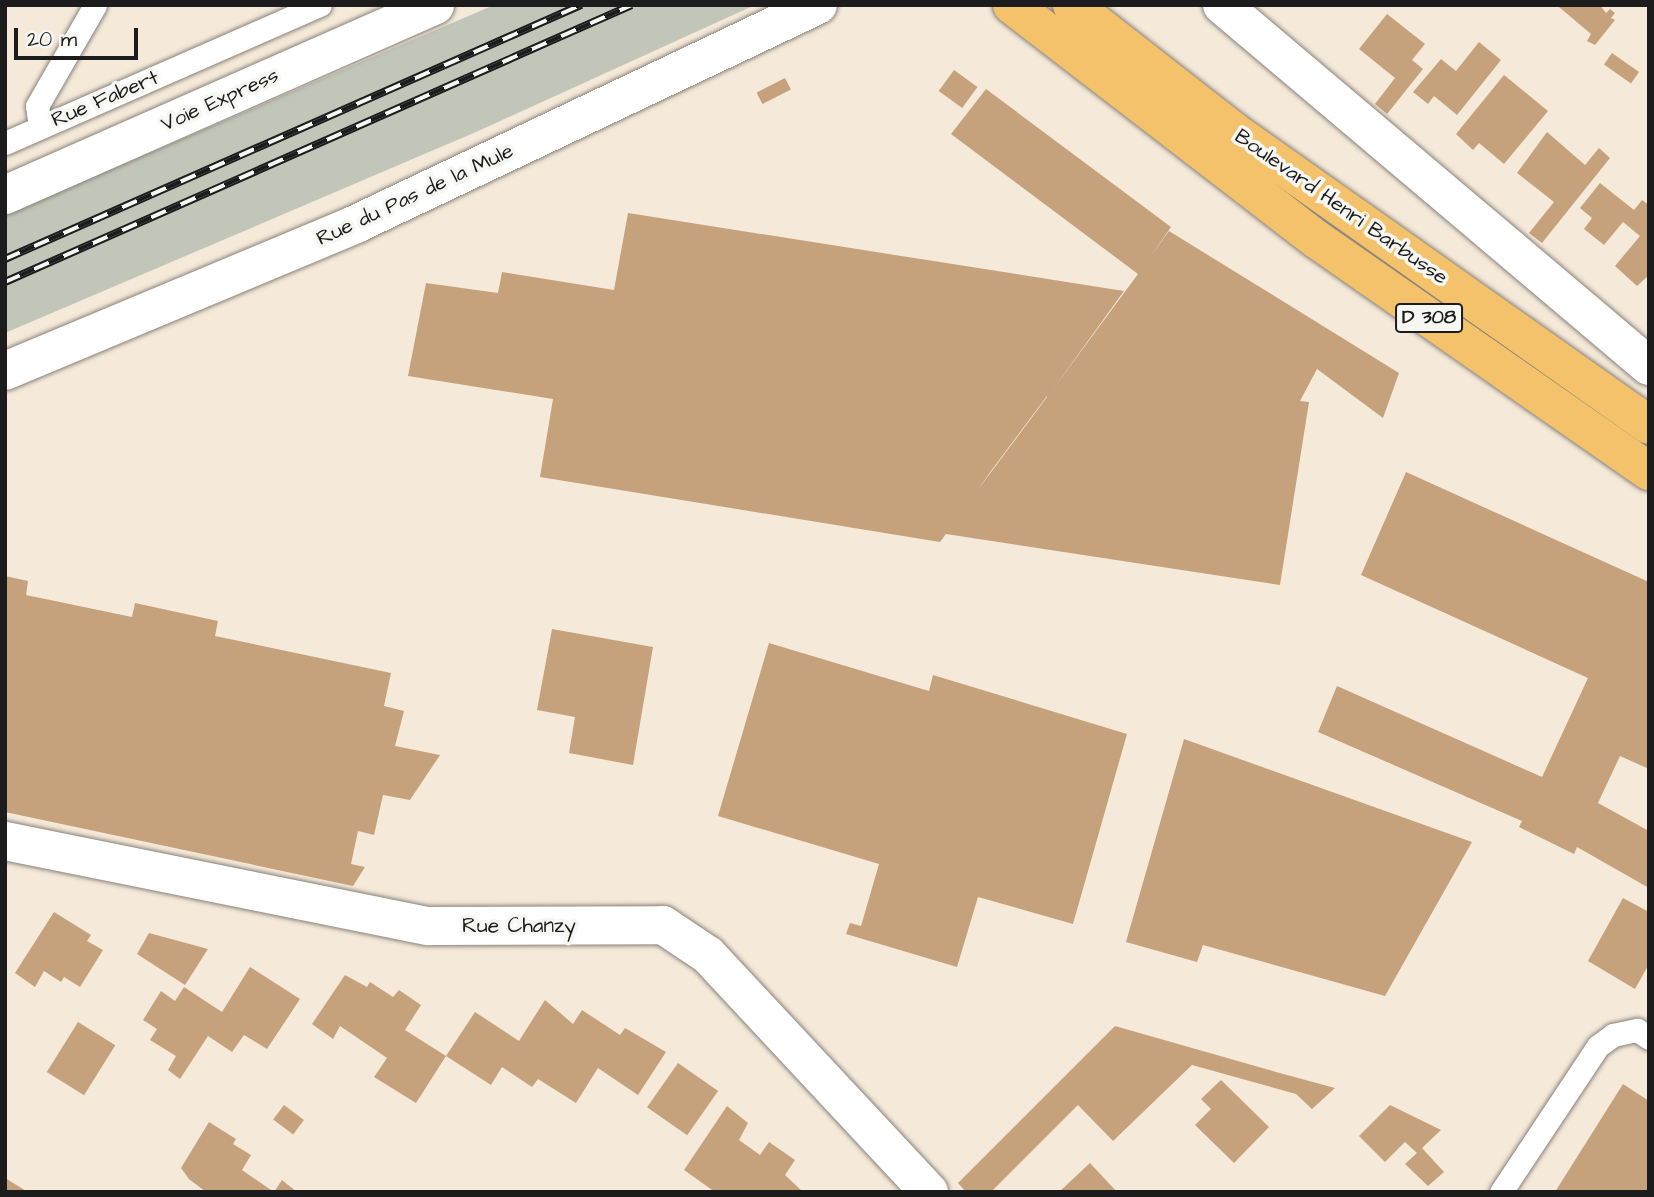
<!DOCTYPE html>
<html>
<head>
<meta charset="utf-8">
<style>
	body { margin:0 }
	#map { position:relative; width:1654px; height:1197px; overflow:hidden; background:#f5e9d9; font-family:"Architects Daughter",sans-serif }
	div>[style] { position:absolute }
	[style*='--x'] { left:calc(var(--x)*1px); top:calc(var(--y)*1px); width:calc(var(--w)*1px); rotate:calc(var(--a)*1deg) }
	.industrial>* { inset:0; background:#c2c6b9 }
	.building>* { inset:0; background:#c6a27c; transform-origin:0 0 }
	.roads { filter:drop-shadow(0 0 2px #88827a) drop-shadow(0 0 2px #88827a) }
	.service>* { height:23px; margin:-11.5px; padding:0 11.5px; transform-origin:11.5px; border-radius:11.5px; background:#fff }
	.minor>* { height:38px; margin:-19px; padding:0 19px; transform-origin:19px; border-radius:19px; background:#fff }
	.primary>* { height:38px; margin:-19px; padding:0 19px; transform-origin:19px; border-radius:19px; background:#f3c26a }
	.rail>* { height:8px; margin-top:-4px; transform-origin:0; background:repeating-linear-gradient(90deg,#f6f6f2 0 16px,#1c1c1c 0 32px); box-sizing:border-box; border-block:2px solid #1c1c1c }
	span { translate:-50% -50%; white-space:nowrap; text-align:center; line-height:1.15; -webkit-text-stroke:7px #f6f6f2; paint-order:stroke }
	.shield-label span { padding:2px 5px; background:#f6f6f2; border:2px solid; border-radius:5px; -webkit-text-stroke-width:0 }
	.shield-label { font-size:19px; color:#1c1c1c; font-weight:700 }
	.street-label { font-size:21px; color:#1c1c1c }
	.frame { position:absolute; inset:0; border:7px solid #1c1c1c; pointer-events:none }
	.scale { position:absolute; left:14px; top:28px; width:124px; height:32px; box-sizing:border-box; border:4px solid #1c1c1c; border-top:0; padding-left:9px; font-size:21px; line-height:24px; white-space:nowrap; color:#1c1c1c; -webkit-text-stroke:5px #f6f6f2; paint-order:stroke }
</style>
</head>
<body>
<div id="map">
	<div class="industrial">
		<div style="clip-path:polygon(494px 5px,755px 5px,476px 132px,5px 333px,5px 215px)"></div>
	</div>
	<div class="building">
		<div style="clip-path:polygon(1600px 5px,1606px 13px,1610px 9px,1615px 13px,1611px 18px,1615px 20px,1595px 45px,1587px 41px,1591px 34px,1559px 7px)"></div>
		<div style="clip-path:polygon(1387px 14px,1425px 44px,1412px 60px,1423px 69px,1387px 114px,1375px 104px,1395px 78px,1359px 49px)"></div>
		<div style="clip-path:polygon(1479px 42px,1501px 60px,1457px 115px,1434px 96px,1428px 104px,1413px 92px,1441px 59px,1456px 71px)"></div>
		<div style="left:1612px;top:53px;width:33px;height:14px;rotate:35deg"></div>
		<div style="left:954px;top:70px;width:29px;height:26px;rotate:36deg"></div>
		<div style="clip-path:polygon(1504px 75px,1548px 111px,1504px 164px,1479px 143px,1473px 150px,1456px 134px)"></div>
		<div style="left:785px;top:78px;width:13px;height:32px;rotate:63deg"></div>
		<div style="clip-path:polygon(evenodd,986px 89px,1171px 227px,1151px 256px,1169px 231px,1399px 373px,1383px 418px,1317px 369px,1300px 401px,1309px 402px,1280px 585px,946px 534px,940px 542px,540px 477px,553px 399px,408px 376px,426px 283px,498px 293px,502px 272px,614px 290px,628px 213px,1124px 291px,1051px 392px,1138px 274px,951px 134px,986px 89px,1047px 396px,1047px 397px,977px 491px,991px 471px,1047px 396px)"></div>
		<div style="clip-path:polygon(1547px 132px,1585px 165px,1599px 148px,1610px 158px,1542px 243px,1529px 233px,1554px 202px,1517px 173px)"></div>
		<div style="clip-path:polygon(1600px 183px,1634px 210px,1642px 200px,1649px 205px,1649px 275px,1637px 286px,1615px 266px,1640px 236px,1623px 222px,1604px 245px,1584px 229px,1592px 218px,1580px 208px)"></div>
		<div style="clip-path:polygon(1406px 472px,1649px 582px,1649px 769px,1620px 756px,1598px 803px,1649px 831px,1649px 888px,1577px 847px,1574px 854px,1519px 827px,1522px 821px,1318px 732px,1337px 686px,1542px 777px,1588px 678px,1361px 575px)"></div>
		<div style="clip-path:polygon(5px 576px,28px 581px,26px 595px,132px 617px,135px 603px,218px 621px,215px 636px,391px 673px,384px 706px,404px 711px,395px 746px,440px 755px,410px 800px,383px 795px,374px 835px,358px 831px,351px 864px,365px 867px,353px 886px,5px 812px)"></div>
		<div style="clip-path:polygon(552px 629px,653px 647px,633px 765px,569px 753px,575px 717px,537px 710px)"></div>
		<div style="clip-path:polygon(769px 643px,929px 691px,933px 675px,1127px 734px,1073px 924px,978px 897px,957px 967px,846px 934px,850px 923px,861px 926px,879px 864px,718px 816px)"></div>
		<div style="clip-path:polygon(1184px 739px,1472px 842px,1385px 996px,1203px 945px,1197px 962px,1126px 942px)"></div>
		<div style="clip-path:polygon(1623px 898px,1649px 912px,1649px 964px,1635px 989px,1588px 961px)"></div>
		<div style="clip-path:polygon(54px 912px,91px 935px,87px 941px,103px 950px,80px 987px,64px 977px,61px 982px,44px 971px,35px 987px,15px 973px)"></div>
		<div style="clip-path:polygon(149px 933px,208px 949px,185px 985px,137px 954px)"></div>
		<div style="clip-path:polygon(250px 967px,300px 999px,267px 1049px,244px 1035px,232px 1052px,208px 1036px,180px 1079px,168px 1070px,176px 1056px,150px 1040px,157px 1029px,143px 1020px,161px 991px,175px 1001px,184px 987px,222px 1012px)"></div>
		<div style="clip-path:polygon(345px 975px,367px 987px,370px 982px,393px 997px,399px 990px,421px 1005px,405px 1030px,446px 1056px,416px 1103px,374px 1077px,387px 1058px,340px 1026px,333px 1039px,312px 1024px)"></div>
		<div style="clip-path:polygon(545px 1000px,573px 1024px,582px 1010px,620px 1035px,625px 1028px,666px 1052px,638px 1095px,598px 1068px,576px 1103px,538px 1079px,532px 1087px,502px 1067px,491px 1085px,446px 1056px,475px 1012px,519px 1041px)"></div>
		<div style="left:78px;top:1022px;width:44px;height:59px;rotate:32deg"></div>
		<div style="clip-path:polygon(1115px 1026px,1276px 1072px,1335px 1088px,1312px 1109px,1296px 1094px,1192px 1065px,1113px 1141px,1078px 1105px,991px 1192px,966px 1192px,958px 1183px)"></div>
		<div style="left:678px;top:1063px;width:49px;height:54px;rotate:35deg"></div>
		<div style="clip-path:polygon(1221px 1080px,1269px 1127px,1234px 1163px,1195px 1125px,1211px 1109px,1201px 1099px)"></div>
		<div style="clip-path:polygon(1623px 1084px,1649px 1101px,1649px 1192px,1555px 1192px)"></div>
		<div style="left:284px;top:1105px;width:25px;height:18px;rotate:37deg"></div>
		<div style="clip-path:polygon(1390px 1105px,1441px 1130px,1422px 1148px,1444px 1172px,1428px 1186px,1405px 1164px,1417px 1153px,1405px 1142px,1385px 1162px,1359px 1136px)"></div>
		<div style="clip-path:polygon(727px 1106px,748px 1123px,739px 1140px,760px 1155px,769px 1142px,795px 1160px,785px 1175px,803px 1192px,715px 1192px,684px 1170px)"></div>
		<div style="clip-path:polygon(209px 1122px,236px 1139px,233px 1144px,251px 1155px,242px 1170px,274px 1192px,206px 1192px,189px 1179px,181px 1168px)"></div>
		<div style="clip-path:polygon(1090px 1163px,1117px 1192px,1059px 1192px)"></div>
		<div style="clip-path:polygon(5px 1178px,28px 1192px,5px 1192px)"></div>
		<div style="clip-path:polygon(282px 1180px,297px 1192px,274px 1192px)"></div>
	</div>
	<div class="roads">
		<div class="service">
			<div style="--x:40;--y:127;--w:21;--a:-98"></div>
			<div style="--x:37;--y:106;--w:116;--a:-60.1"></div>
			<div style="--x:5;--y:143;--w:344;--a:-23.7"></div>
			<div style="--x:1501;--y:1192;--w:175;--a:-56.4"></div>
			<div style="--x:1598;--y:1046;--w:19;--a:-36"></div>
			<div style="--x:1613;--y:1035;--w:25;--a:-12"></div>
			<div style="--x:1637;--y:1030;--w:14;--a:34"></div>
		</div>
		<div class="minor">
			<div style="--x:1222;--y:5;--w:559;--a:40.21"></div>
			<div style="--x:5;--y:195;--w:470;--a:-23.8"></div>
			<div style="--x:5;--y:371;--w:381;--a:-22.7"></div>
			<div style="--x:356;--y:224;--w:511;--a:-25.36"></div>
			<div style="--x:5;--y:841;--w:431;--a:11.4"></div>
			<div style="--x:428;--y:926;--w:235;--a:-0.2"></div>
			<div style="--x:663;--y:925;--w:54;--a:33.7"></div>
			<div style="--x:708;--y:955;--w:324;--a:47"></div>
		</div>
		<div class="primary">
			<div style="--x:1012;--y:5;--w:384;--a:37.6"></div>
			<div style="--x:1316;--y:239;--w:406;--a:34.9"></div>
			<div style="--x:1072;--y:5;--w:204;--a:38"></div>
			<div style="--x:1233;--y:131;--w:509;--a:35.25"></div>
		</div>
	</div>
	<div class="rail">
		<div style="--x:5;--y:259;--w:630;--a:-23.8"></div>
		<div style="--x:5;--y:282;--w:685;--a:-23.84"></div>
	</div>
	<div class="shield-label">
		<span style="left:1429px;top:318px">D 308</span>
	</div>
	<div class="street-label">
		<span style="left:105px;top:99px;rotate:-23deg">Rue Fabert</span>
		<span style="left:220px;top:100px;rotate:-24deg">Voie Express</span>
		<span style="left:415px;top:195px;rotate:-25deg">Rue du Pas de la Mule</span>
		<span style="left:1341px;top:207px;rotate:35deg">Boulevard Henri Barbusse</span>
		<span style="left:519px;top:926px">Rue Chanzy</span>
	</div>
	<div class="frame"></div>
	<div class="scale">20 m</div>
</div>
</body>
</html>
